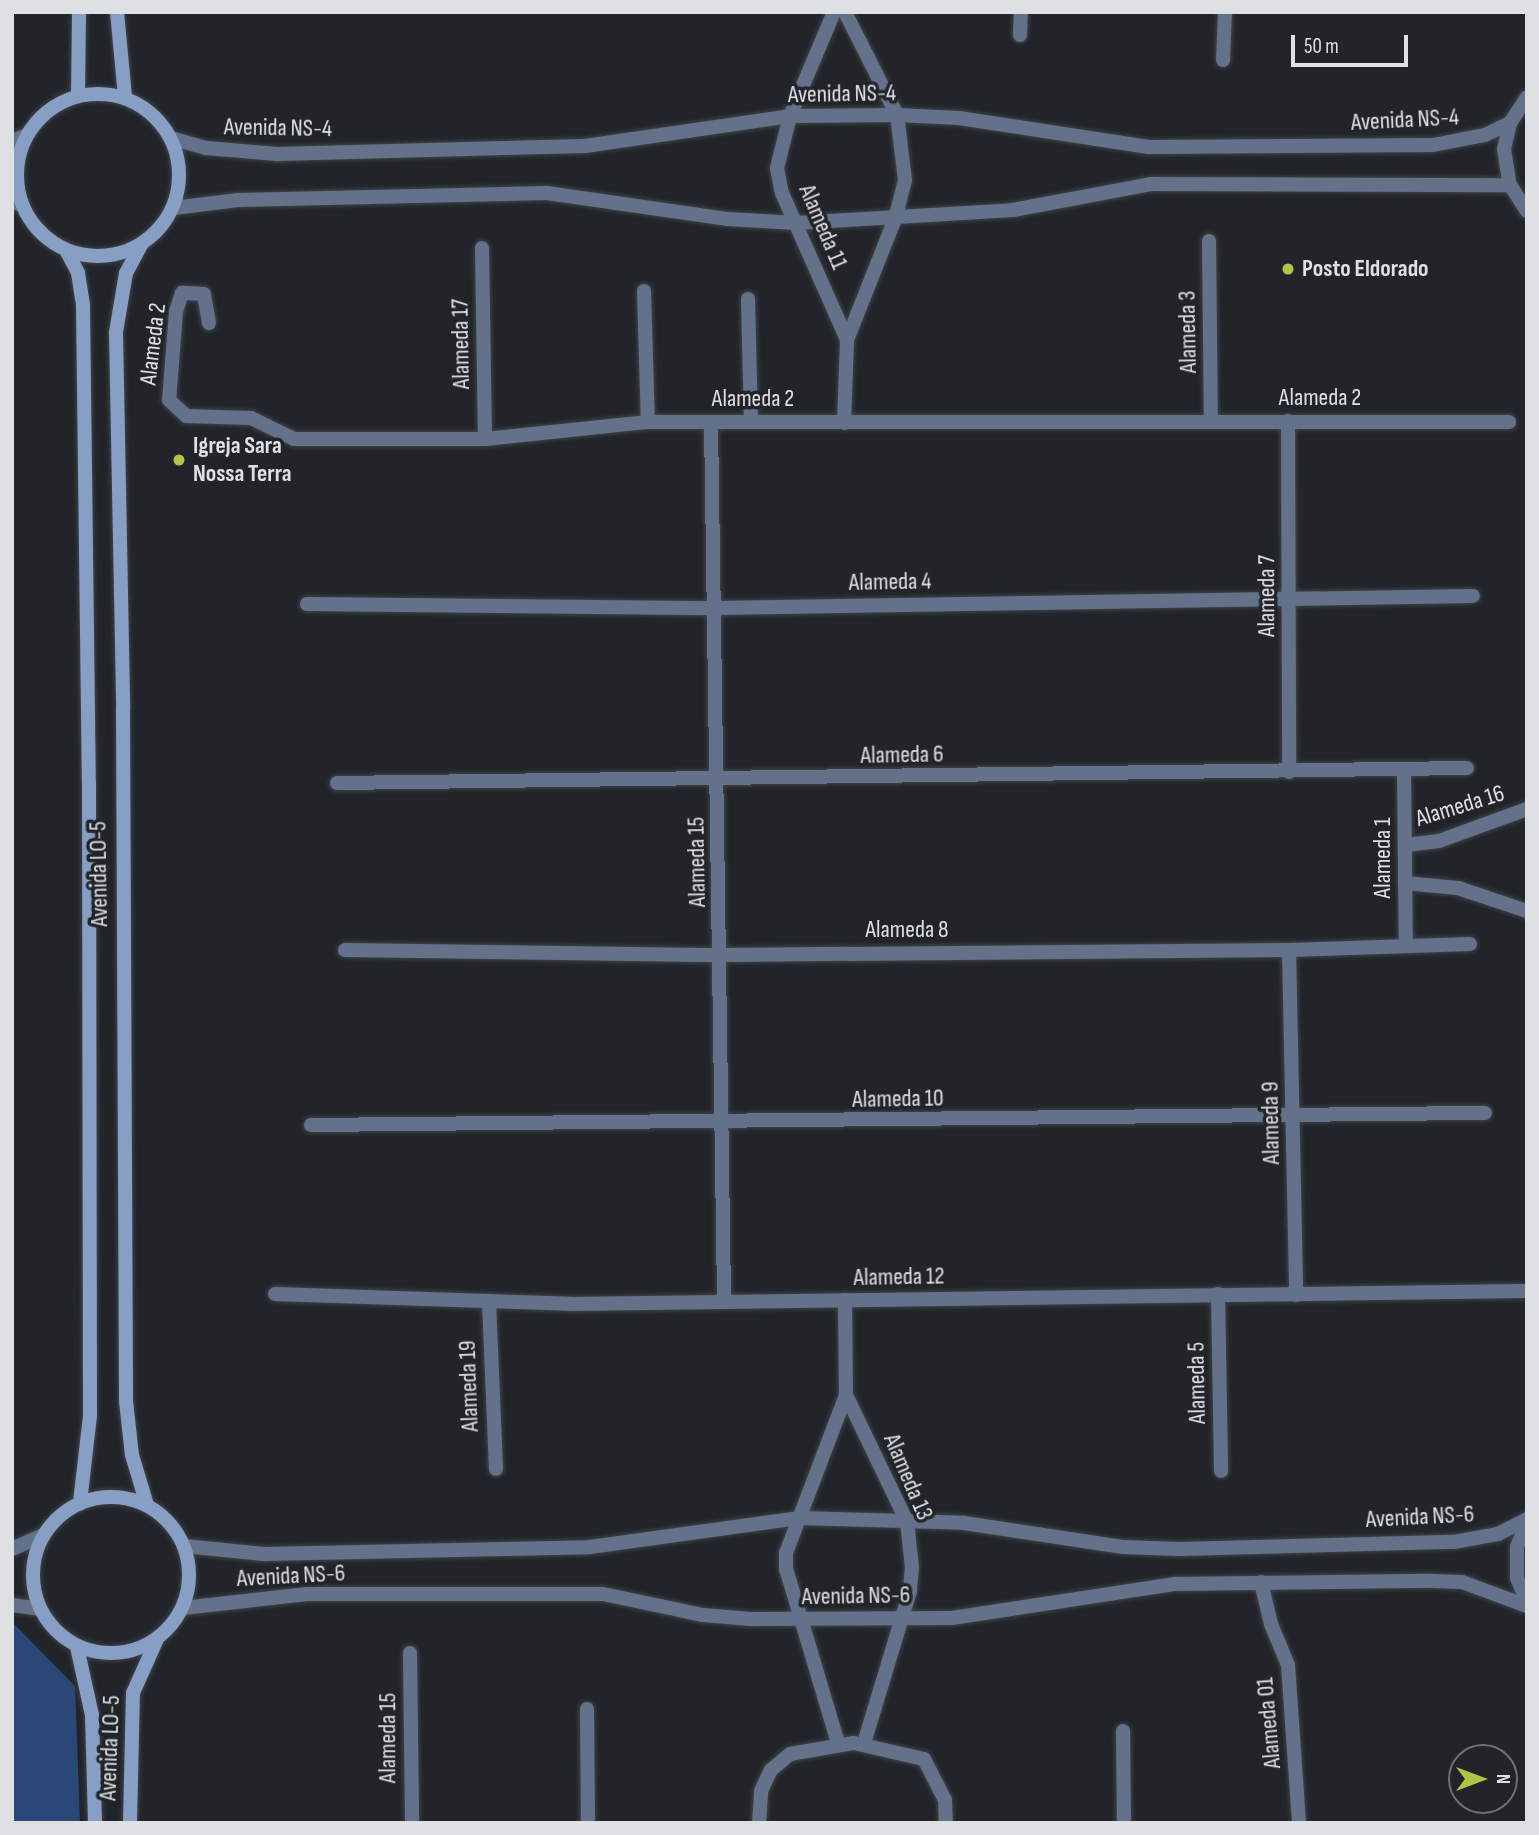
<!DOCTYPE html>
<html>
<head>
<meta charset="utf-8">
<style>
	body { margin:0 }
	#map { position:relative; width:1539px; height:1835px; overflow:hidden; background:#21252a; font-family:"Sofia Sans Condensed",sans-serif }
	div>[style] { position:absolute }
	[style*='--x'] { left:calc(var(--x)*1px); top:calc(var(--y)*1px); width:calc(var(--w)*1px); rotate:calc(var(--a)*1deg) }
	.green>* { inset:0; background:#2b4778 }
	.roads { filter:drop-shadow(0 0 2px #3f4348) drop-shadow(0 0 2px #3f4348) }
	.minor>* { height:14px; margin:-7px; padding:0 7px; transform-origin:7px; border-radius:7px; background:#63728a }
	.tertiary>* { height:14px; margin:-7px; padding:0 7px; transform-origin:7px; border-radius:7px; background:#63728a }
	.secondary>* { height:14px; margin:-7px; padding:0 7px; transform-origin:7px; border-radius:7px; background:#879ec5 }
	.secondary>.ring { margin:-7px; padding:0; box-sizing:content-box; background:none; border:14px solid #879ec5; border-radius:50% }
	.dots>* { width:19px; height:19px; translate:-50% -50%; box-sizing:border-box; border:4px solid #21252a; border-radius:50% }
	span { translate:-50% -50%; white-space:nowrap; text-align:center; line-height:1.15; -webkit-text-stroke:7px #21252a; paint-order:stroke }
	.street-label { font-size:24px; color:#dee0e4 }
	.poi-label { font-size:24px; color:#dee0e4; font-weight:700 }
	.left { translate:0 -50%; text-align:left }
	.frame { position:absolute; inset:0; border:14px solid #dee0e4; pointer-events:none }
	.north { position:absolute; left:1448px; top:1744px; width:70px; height:70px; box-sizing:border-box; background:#21252a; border:2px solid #6d7074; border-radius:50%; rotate:90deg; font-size:19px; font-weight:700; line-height:28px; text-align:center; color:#dee0e4 }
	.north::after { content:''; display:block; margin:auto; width:24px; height:32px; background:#b5c249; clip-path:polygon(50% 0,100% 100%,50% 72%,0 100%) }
	.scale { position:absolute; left:1291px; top:35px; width:117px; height:32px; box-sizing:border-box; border:4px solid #dee0e4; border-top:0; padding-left:9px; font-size:21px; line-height:24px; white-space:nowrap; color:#dee0e4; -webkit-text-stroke:5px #21252a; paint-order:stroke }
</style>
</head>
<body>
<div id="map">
	<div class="green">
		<div style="clip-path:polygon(12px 1622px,75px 1686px,80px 1823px,12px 1823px)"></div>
	</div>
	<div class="roads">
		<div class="minor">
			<div style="--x:834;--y:12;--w:113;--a:112.9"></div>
			<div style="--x:790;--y:116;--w:54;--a:104"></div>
			<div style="--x:777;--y:168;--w:25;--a:79"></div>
			<div style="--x:782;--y:193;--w:161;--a:66.1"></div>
			<div style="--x:1020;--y:35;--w:23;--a:-88"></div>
			<div style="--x:1223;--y:60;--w:48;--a:-87.6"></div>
			<div style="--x:1209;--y:241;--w:181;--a:89.4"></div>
			<div style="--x:482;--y:248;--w:191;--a:89.1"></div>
			<div style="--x:644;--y:291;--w:131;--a:88.3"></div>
			<div style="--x:748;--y:299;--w:123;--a:88.6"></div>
			<div style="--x:209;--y:323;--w:29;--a:-100"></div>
			<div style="--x:204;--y:294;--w:22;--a:-177"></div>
			<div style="--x:182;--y:293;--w:20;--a:108"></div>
			<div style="--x:176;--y:312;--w:88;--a:94.5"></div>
			<div style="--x:169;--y:400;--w:23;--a:43"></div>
			<div style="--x:186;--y:416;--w:65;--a:1.8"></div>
			<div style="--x:251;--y:418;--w:48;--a:26"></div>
			<div style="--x:294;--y:439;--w:191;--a:0"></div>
			<div style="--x:485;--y:439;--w:164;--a:-6"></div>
			<div style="--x:648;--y:422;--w:861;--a:0"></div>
			<div style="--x:1288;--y:421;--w:351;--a:89.8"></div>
			<div style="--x:711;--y:422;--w:880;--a:89.15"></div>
			<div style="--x:844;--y:423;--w:83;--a:-87.9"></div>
			<div style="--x:847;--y:340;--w:130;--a:-68.4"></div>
			<div style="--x:895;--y:219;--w:40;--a:-75.6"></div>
			<div style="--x:905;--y:180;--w:65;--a:-97"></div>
			<div style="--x:897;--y:115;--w:115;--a:-116.8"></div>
			<div style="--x:307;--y:604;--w:408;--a:0.6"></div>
			<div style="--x:715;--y:608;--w:758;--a:-0.91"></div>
			<div style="--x:1404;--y:769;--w:177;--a:89.4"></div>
			<div style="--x:337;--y:783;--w:1130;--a:-0.76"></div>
			<div style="--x:1406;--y:845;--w:33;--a:-7"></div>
			<div style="--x:1439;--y:841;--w:94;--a:-20"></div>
			<div style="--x:1405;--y:883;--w:53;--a:5.4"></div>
			<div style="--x:1458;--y:888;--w:73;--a:18.4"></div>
			<div style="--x:345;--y:950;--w:377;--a:0.8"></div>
			<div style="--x:722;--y:955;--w:567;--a:-0.51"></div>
			<div style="--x:1289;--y:950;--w:181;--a:-1.9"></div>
			<div style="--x:1289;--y:950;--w:345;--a:88.8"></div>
			<div style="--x:311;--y:1125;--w:1174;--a:-0.59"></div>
			<div style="--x:275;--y:1294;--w:295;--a:1.9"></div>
			<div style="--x:570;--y:1304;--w:953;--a:-0.78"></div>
			<div style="--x:1218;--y:1294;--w:177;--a:89"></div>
			<div style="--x:489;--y:1302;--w:167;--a:87.6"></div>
			<div style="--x:846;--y:1395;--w:141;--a:64.3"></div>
			<div style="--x:907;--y:1522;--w:45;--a:83.7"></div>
			<div style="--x:912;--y:1567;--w:24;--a:95"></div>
			<div style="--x:910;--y:1591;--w:159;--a:106.8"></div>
			<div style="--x:1261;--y:1582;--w:43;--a:76.6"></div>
			<div style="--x:1271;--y:1624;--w:44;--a:67.5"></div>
			<div style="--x:1288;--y:1665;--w:158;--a:86"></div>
			<div style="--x:410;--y:1653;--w:170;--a:89.3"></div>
			<div style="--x:587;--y:1709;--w:114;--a:89.5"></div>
			<div style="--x:1123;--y:1731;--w:92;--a:89.4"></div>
			<div style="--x:838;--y:1743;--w:182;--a:-106.6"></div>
			<div style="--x:786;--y:1569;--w:16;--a:-90"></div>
			<div style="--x:786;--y:1553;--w:169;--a:-69.2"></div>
			<div style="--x:846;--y:1395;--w:95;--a:-90.6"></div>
			<div style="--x:759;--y:1823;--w:32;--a:-86"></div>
			<div style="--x:761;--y:1791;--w:23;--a:-65"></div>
			<div style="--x:771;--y:1770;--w:25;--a:-40"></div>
			<div style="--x:790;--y:1754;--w:65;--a:-9.8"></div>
			<div style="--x:854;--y:1743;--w:72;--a:12.9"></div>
			<div style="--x:924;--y:1759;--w:46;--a:62.9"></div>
			<div style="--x:945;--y:1800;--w:23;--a:88"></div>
		</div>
		<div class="tertiary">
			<div style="--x:1527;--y:97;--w:31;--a:123"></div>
			<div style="--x:1510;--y:123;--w:27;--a:103"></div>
			<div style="--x:1504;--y:149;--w:36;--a:81"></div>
			<div style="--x:1510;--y:185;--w:31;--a:57"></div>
			<div style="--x:171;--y:138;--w:37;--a:16"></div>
			<div style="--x:207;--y:148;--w:70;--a:4.9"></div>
			<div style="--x:277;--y:154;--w:308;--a:-1.5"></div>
			<div style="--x:585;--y:146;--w:207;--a:-8.3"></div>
			<div style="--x:790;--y:116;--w:107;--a:-0.5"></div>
			<div style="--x:897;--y:115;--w:62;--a:2.8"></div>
			<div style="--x:959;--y:118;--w:192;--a:8.7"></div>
			<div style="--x:1149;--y:147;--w:284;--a:-0.4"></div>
			<div style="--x:1433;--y:145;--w:53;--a:-10.9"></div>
			<div style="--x:1485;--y:135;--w:28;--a:-26"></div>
			<div style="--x:12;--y:141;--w:16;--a:-22"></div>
			<div style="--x:12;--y:202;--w:10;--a:17"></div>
			<div style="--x:173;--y:208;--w:66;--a:-6.9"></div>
			<div style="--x:239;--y:200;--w:308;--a:-1.3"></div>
			<div style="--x:547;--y:193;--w:183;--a:8.2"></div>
			<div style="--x:728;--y:219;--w:68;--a:3.4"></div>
			<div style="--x:796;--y:223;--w:217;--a:-3.4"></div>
			<div style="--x:1013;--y:210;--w:140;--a:-10.7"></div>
			<div style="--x:1151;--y:184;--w:359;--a:0.2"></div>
			<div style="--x:1527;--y:1522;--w:27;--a:112"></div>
			<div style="--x:1517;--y:1547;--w:31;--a:90"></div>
			<div style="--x:1517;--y:1578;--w:26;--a:67"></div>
			<div style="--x:184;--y:1546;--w:80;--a:5.7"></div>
			<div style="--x:264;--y:1554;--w:326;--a:-1.2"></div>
			<div style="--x:590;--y:1547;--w:212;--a:-7.9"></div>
			<div style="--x:800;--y:1518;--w:164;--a:1.7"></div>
			<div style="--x:964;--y:1523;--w:160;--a:8.6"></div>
			<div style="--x:1122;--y:1547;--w:58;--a:2"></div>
			<div style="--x:1180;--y:1549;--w:274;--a:-1.5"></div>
			<div style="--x:1454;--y:1542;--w:45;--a:-10.3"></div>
			<div style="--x:1498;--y:1534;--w:33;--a:-27"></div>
			<div style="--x:12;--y:1549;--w:35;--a:-24"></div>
			<div style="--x:12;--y:1605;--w:28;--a:8"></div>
			<div style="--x:183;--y:1608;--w:125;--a:-6.4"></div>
			<div style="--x:307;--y:1594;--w:296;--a:0"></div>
			<div style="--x:603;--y:1594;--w:102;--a:11.9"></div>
			<div style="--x:703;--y:1615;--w:48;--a:4.8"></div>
			<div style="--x:751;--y:1619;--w:201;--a:-0.3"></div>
			<div style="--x:952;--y:1618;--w:226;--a:-8.7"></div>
			<div style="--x:1175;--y:1584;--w:257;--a:-0.7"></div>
			<div style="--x:1432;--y:1581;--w:30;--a:2"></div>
			<div style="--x:1462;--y:1582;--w:69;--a:20.3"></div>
		</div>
		<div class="secondary">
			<div style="--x:117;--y:12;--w:85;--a:84.6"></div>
			<div class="ring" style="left:17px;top:94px;width:148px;height:148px"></div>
			<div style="--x:78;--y:95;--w:83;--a:-89.3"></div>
			<div style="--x:141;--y:245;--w:32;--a:118"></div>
			<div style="--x:126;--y:273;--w:60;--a:99.6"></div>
			<div style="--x:116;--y:332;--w:377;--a:88.9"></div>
			<div style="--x:123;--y:709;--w:692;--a:89.75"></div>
			<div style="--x:126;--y:1401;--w:54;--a:83.7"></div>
			<div style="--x:132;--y:1455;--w:52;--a:73.3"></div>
			<div style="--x:66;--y:250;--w:26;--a:62"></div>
			<div style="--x:78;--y:273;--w:32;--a:81"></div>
			<div style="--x:83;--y:305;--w:478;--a:89.3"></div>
			<div style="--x:89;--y:783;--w:633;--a:89.91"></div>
			<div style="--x:90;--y:1416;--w:88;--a:96.6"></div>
			<div class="ring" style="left:33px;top:1497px;width:142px;height:142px"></div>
			<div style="--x:77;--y:1647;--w:70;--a:77.6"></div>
			<div style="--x:92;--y:1715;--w:108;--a:88.4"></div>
			<div style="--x:130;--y:1823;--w:130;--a:-88.7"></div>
			<div style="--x:133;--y:1693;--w:59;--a:-66"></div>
		</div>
	</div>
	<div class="dots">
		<div style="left:1288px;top:269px;background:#b5c249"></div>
		<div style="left:179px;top:460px;background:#b5c249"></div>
	</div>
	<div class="street-label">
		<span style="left:842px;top:94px;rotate:-1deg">Avenida NS-4</span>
		<span style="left:1405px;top:120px;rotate:-3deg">Avenida NS-4</span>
		<span style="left:278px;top:128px;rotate:1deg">Avenida NS-4</span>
		<span style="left:823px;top:227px;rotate:67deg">Alameda 11</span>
		<span style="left:1188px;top:332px;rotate:-91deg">Alameda 3</span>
		<span style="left:153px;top:344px;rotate:-83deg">Alameda 2</span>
		<span style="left:461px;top:344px;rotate:-91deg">Alameda 17</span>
		<span style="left:1320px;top:398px">Alameda 2</span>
		<span style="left:753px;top:399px">Alameda 2</span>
		<span style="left:890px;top:582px;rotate:-1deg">Alameda 4</span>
		<span style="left:1267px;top:596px;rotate:-90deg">Alameda 7</span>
		<span style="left:902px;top:755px;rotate:-1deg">Alameda 6</span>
		<span style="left:1460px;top:806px;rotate:-17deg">Alameda 16</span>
		<span style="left:1383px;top:858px;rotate:-90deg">Alameda 1</span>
		<span style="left:697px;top:862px;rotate:-91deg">Alameda 15</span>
		<span style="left:99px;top:874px;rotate:-91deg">Avenida LO-5</span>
		<span style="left:907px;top:930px">Alameda 8</span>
		<span style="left:898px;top:1099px;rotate:-1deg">Alameda 10</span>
		<span style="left:1271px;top:1123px;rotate:-91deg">Alameda 9</span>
		<span style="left:899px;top:1277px;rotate:-1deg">Alameda 12</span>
		<span style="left:1197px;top:1383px;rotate:-91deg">Alameda 5</span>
		<span style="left:469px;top:1386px;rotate:-92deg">Alameda 19</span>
		<span style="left:908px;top:1477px;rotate:67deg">Alameda 13</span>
		<span style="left:1420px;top:1517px;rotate:-3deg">Avenida NS-6</span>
		<span style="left:291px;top:1576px;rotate:-3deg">Avenida NS-6</span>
		<span style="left:856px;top:1596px;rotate:-1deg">Avenida NS-6</span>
		<span style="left:1269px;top:1723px;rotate:-95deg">Alameda 01</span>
		<span style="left:388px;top:1738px;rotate:-90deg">Alameda 15</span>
		<span style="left:110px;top:1748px;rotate:-88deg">Avenida LO-5</span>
	</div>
	<div class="poi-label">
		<span class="left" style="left:1302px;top:269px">Posto Eldorado</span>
		<span class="left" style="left:193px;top:460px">Igreja Sara<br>Nossa Terra</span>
	</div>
	<div class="frame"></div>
	<div class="north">N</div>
	<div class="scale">50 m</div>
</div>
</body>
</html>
